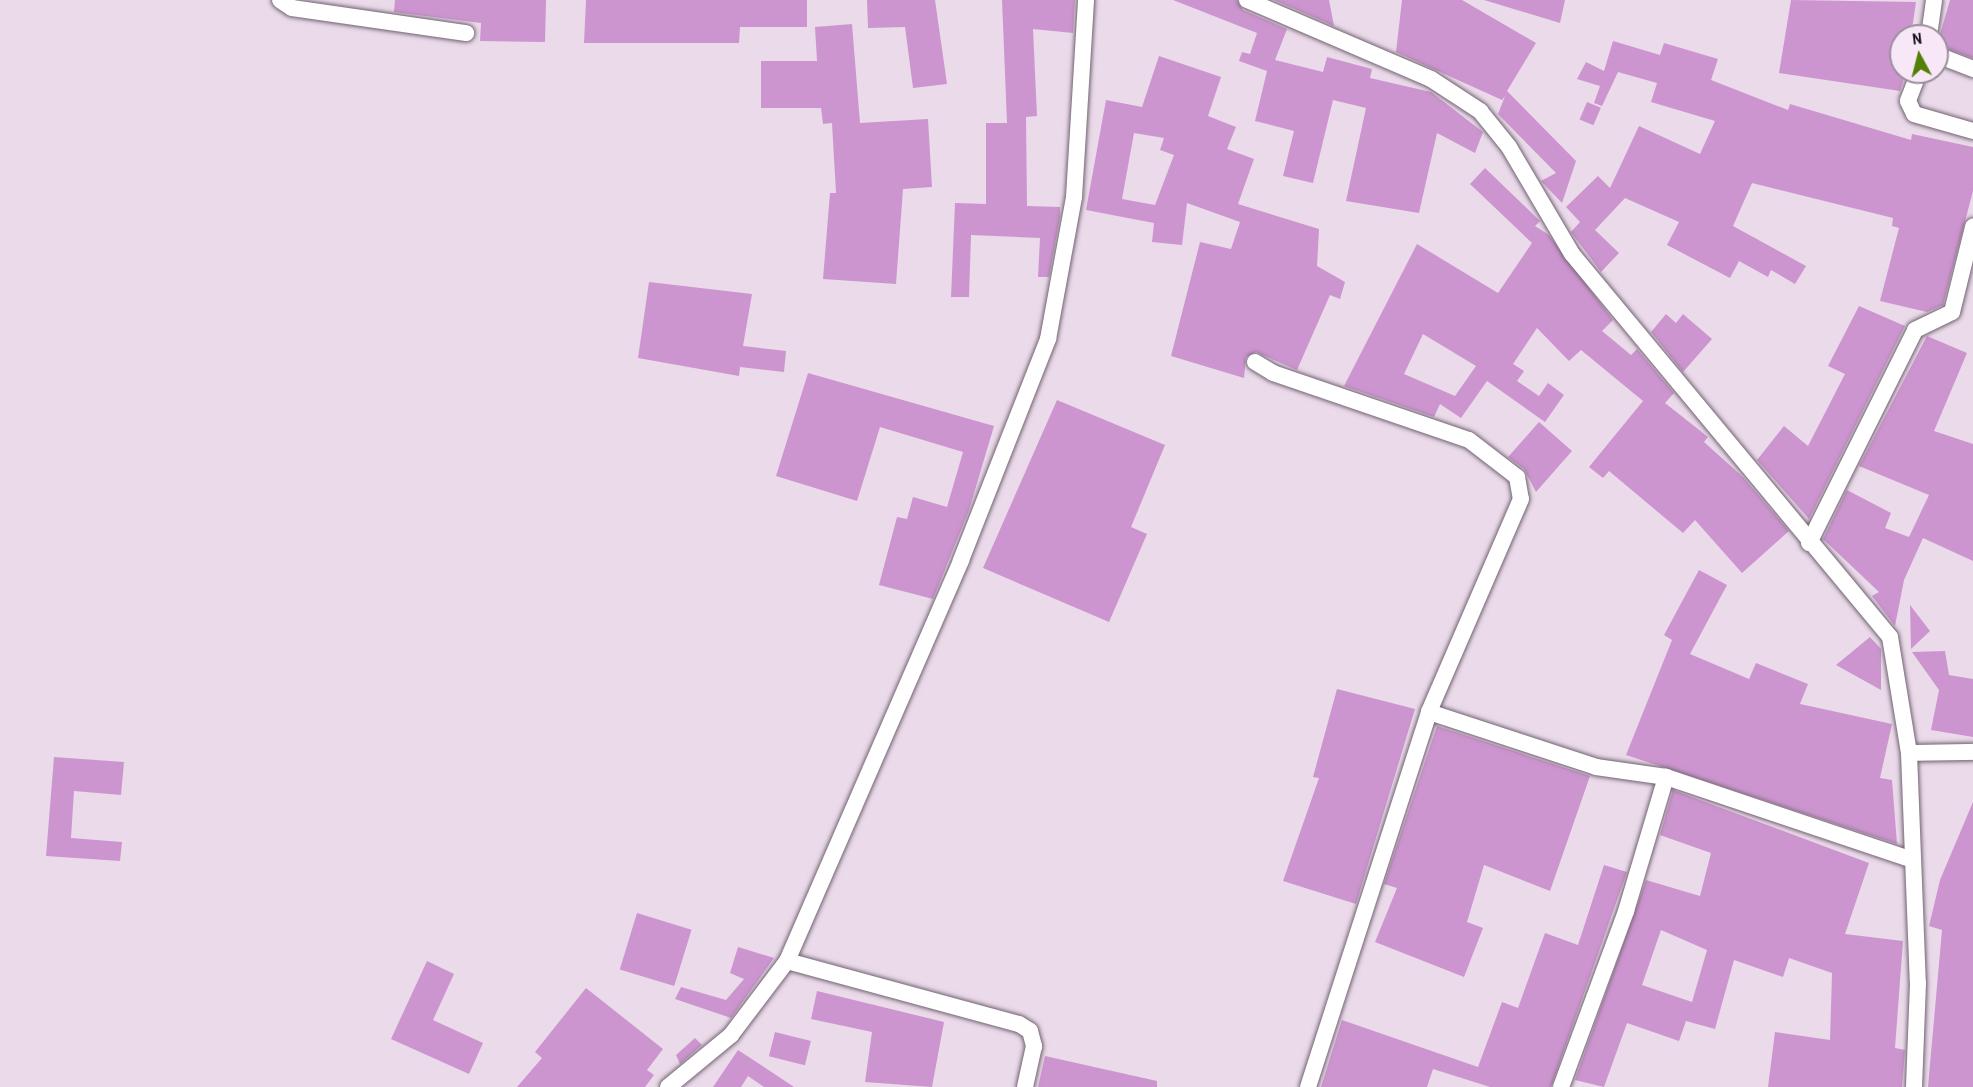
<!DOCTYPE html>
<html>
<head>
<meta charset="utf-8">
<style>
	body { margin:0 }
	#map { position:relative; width:1973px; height:1087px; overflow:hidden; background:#eadaea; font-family:"Archivo Narrow",sans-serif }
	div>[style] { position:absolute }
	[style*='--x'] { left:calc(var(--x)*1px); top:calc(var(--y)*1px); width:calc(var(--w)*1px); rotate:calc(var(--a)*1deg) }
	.building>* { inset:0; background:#cd95cf; transform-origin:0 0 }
	.roads { filter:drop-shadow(0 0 2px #716371) drop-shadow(0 0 2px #716371) }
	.minor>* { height:16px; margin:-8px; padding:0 8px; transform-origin:8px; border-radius:8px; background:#fff }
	span { translate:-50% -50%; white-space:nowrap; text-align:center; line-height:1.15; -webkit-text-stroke:4.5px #f7e7f7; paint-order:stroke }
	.north { position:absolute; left:1889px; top:24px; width:60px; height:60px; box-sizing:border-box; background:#f7e7f7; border:2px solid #9b8f9b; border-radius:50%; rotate:353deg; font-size:16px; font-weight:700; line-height:24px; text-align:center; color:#100b10 }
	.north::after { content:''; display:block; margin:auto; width:21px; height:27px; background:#547f04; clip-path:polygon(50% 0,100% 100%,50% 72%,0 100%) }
</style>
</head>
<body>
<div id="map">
	<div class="building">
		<div style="clip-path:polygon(395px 0,546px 0,545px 42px,480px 41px,481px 23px,394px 12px)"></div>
		<div style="clip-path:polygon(586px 0,807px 0,807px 27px,740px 27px,739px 43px,584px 43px)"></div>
		<div style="clip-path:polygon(867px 0,935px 0,947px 84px,913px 88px,905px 27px,868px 28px)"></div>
		<div style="clip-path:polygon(1002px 0,1075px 0,1073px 33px,1033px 29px,1037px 116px,1026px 117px,1027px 206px,1060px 207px,1060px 217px,1049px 277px,1038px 277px,1040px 238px,971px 235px,969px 297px,951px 297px,955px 203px,986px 204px,986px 123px,1007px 123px)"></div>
		<div style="clip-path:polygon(1173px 0,1237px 0,1243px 10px,1287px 29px,1275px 60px,1323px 72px,1327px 57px,1372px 69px,1370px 78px,1431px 92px,1483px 132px,1475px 153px,1437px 133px,1419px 213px,1346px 201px,1366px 108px,1333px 100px,1313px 183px,1283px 176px,1294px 131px,1255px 121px,1267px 71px,1239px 61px,1242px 52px,1250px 54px,1257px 33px)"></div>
		<div style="clip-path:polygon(1274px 0,1329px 0,1334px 26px,1295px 9px)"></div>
		<div style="clip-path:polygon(1402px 0,1462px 0,1536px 43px,1507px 91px,1576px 161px,1562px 203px,1541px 181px,1556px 173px,1498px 114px,1505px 96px,1502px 100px,1396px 52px)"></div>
		<div style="clip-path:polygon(1484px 0,1565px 0,1560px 23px)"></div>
		<div style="clip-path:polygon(1791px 0,1916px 2px,1911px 36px,1901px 36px,1901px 72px,1906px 72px,1900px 91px,1779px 73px)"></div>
		<div style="clip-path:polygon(1950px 0,1973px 0,1973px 58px,1937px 45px)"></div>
		<div style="clip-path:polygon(852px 24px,860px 123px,928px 119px,932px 187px,903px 189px,896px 284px,823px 279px,830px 193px,836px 193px,832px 123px,823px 124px,821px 108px,761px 108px,761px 61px,817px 61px,815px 27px)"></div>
		<div style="clip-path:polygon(1613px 41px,1660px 55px,1664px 43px,1718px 59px,1711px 80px,1788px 110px,1790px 104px,1911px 140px,1912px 134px,1973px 147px,1973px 191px,1943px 305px,1927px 312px,1880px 301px,1899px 228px,1892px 226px,1893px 218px,1752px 183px,1733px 226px,1806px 266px,1795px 284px,1771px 270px,1768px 277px,1739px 261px,1730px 278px,1667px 245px,1679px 222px,1625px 198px,1595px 230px,1619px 253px,1601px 272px,1571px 232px,1580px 222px,1566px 207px,1598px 176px,1610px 188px,1639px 126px,1700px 154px,1715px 121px,1651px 102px,1657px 83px,1618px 72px,1602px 106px,1594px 103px,1600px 86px,1577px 79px,1586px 62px,1604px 71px)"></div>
		<div style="clip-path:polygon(evenodd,1159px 56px,1221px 77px,1208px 116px,1236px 127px,1227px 149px,1254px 159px,1238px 204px,1319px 229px,1317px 266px,1345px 282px,1340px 299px,1330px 295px,1297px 370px,1256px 352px,1246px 357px,1244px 378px,1171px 356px,1200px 242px,1231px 249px,1240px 222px,1187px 203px,1182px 245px,1152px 242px,1154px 223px,1086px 210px,1106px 100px,1142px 107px,1159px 56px,1134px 133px,1164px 138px,1160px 150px,1174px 155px,1155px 205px,1122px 199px,1134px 133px)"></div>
		<div style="left:1587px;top:102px;width:15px;height:19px;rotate:23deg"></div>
		<div style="clip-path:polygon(evenodd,1485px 168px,1540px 221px,1535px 226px,1549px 235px,1613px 320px,1602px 331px,1631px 355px,1637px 349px,1674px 393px,1665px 403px,1708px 437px,1704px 442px,1743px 477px,1789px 531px,1742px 573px,1695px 520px,1683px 533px,1609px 471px,1603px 478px,1589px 467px,1643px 401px,1581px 350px,1569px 361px,1537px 328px,1513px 364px,1524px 371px,1517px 381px,1539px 396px,1548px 383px,1564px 395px,1545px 422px,1487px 381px,1461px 418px,1440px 404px,1434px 417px,1344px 386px,1417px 244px,1498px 293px,1532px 243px,1470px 184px,1485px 168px,1423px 334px,1476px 366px,1455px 396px,1404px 374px,1423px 334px)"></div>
		<div style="clip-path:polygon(649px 282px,752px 294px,743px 346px,786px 351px,784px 372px,740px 367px,739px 376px,638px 358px)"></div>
		<div style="clip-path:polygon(1859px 306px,1905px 326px,1809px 519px,1757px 460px,1784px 426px,1808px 446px,1845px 374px,1828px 366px)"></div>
		<div style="clip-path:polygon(1666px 314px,1676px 323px,1683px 314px,1712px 339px,1683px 372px,1651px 332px)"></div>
		<div style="clip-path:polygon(1927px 336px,1967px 353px,1934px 431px,1973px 444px,1973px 561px,1923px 538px,1904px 580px,1895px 626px,1872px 596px,1879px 592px,1823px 539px,1847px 490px,1891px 513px,1885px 528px,1909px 537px,1929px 495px,1859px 466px)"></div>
		<div style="clip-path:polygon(808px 373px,994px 426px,969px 510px,933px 599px,879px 585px,897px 517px,907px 519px,913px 497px,947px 507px,963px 452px,880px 427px,857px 501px,776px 476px)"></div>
		<div style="clip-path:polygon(1057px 400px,1165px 445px,1131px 527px,1147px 534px,1109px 622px,983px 568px)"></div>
		<div style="clip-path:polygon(1539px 422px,1572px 451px,1536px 492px,1524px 469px,1508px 457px)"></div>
		<div style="clip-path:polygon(1699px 570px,1727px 585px,1690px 654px,1749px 679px,1756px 663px,1808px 684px,1800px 704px,1892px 724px,1880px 778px,1892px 780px,1897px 844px,1626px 755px,1672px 640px,1664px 635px)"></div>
		<div style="clip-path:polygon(1910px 605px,1930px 631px,1911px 649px)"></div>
		<div style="clip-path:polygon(1870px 637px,1881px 649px,1881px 690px,1836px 665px)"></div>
		<div style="clip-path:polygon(1945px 651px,1949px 675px,1973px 679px,1973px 737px,1931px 730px,1939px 690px,1912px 652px)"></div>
		<div style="clip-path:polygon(1337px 689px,1415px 709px,1356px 904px,1283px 881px,1319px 778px,1313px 777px)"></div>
		<div style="clip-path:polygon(1437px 726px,1590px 776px,1550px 891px,1484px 865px,1467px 922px,1483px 928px,1464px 977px,1375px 942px,1397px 888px,1384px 884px)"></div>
		<div style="clip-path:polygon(54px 757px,124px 762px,121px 795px,74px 791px,71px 838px,122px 842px,120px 861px,46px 856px)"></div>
		<div style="clip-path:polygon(evenodd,1673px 790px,1869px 863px,1845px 934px,1903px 941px,1895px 1048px,1905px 1050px,1902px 1087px,1768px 1087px,1775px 1032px,1830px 1040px,1832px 973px,1789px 958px,1783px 977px,1734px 960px,1715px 1029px,1686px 1021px,1679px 1041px,1627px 1023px,1604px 1087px,1575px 1080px,1646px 880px,1700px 896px,1711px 853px,1660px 835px,1673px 790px,1661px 930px,1707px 950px,1692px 1002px,1642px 985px,1661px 930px)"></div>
		<div style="clip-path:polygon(1973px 802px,1973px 1087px,1928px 1087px,1942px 930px,1929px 926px,1940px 880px)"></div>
		<div style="clip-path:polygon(1604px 865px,1627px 872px,1551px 1087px,1490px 1087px,1433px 1069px,1427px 1087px,1321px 1087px,1342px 1020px,1478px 1067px,1502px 1002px,1518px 1008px,1545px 933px,1578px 945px)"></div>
		<div style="left:637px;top:913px;width:57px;height:59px;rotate:17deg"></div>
		<div style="clip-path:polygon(738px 947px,774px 958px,731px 1018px,675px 999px,681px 987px,726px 1000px,744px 979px,730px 973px)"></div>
		<div style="clip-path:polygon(427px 961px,454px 974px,433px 1020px,483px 1043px,469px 1074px,391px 1039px)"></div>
		<div style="clip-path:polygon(586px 988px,663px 1049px,647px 1070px,654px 1075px,645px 1087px,517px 1087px,542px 1058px,535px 1052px)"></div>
		<div style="clip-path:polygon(817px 991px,944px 1022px,932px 1087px,865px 1082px,872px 1032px,811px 1019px)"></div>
		<div style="left:775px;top:1032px;width:37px;height:25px;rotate:14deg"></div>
		<div style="clip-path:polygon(695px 1038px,702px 1045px,680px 1064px,676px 1055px)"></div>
		<div style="clip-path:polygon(738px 1050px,773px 1073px,794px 1087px,764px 1087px,748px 1076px,741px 1087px,713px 1087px)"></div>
		<div style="clip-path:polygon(1045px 1056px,1157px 1081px,1157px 1087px,1038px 1087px)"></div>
	</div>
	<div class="roads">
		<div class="minor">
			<div style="--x:280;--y:0;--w:14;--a:34"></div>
			<div style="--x:292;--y:8;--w:176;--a:8.2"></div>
			<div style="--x:1247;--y:0;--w:200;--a:23.2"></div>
			<div style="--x:1431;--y:79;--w:59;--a:33.1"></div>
			<div style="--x:1480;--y:111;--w:46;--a:51.1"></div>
			<div style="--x:1509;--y:147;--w:124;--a:59.5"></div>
			<div style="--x:1572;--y:254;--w:498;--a:50.3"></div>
			<div style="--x:1890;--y:637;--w:118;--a:80.7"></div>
			<div style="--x:1909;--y:753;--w:230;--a:87.8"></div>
			<div style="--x:1918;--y:983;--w:104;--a:92.2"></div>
			<div style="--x:1929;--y:36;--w:36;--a:-82"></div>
			<div style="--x:1937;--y:55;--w:39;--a:21"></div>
			<div style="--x:1919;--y:72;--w:31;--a:111"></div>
			<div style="--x:1908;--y:101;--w:14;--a:65"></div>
			<div style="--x:1914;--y:114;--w:61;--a:16.1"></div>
			<div style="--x:1255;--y:362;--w:21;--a:31"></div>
			<div style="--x:1273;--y:373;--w:207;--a:18.9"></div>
			<div style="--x:1469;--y:440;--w:61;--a:37.6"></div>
			<div style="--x:1517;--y:477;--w:22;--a:80"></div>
			<div style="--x:1521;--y:499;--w:232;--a:113.4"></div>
			<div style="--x:1809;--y:543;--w:238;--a:-63.5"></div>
			<div style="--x:1915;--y:330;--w:41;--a:-25.9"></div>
			<div style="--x:1952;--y:312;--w:88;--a:-76.1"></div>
			<div style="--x:1909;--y:753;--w:64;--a:-0.9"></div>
			<div style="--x:787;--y:961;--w:240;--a:15.2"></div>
			<div style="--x:1019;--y:1024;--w:13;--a:32"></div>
			<div style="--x:1030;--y:1031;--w:16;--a:75"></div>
			<div style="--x:1034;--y:1046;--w:42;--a:102.4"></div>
			<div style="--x:668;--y:1087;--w:82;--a:-39.5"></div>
			<div style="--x:731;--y:1035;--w:93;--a:-52.9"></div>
			<div style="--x:787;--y:961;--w:437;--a:-66.5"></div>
			<div style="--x:961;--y:560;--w:238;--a:-68.5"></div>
			<div style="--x:1048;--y:339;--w:144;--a:-79.6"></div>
			<div style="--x:1074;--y:197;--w:197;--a:-86.5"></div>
			<div style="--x:1308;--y:1087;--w:394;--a:-72.1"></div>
			<div style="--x:1429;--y:712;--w:176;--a:18.2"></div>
			<div style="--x:1596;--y:767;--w:71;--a:8.1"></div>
			<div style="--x:1666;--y:777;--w:257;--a:18.6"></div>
			<div style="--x:1561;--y:1087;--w:188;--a:-69.7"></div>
			<div style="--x:1626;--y:911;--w:140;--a:-73.4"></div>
		</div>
	</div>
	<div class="north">N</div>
</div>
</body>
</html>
